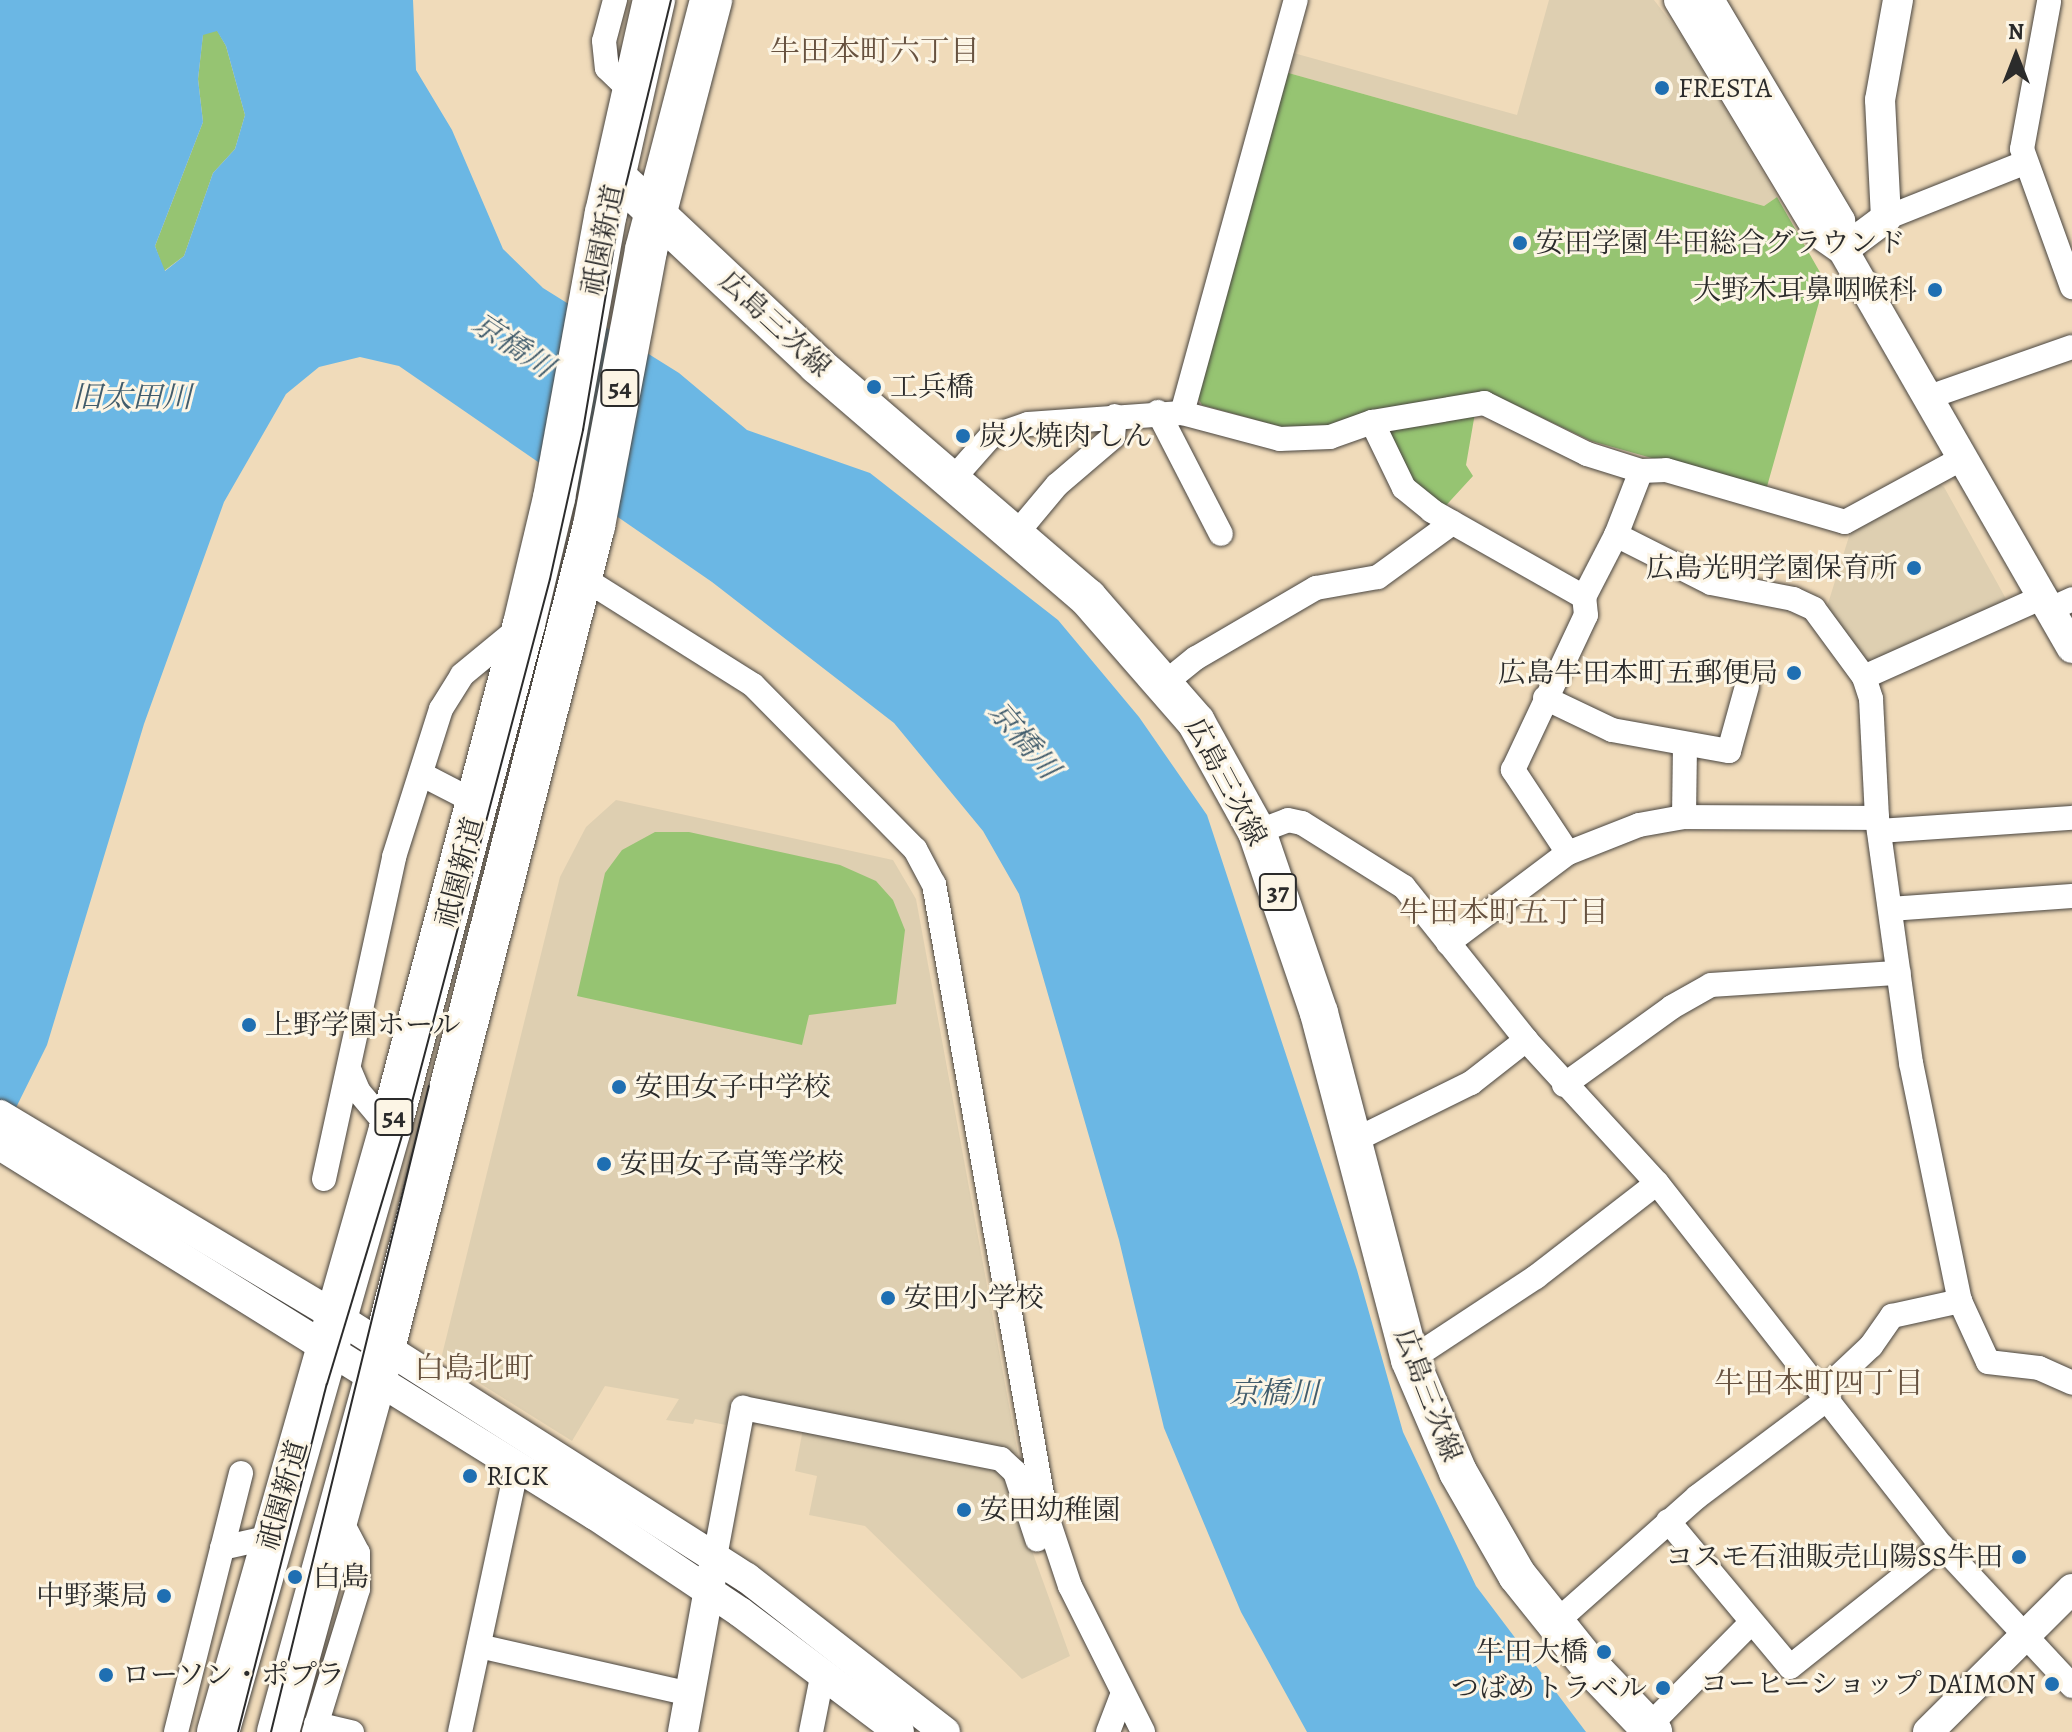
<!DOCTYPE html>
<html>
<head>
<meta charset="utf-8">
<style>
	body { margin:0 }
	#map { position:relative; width:2072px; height:1732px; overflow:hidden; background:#f0dbba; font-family:Alegreya,"Noto Serif JP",serif }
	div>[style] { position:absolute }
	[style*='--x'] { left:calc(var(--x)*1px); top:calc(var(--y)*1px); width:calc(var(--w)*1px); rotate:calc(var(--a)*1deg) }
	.built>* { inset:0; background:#decfb1 }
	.green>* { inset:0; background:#96c472 }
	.water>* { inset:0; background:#6bb7e4 }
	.roads { filter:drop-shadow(0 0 2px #494540) drop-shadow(0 0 2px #494540) }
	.minor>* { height:24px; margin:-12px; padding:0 12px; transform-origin:12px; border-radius:12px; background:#fff }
	.tertiary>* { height:30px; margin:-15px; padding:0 15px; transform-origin:15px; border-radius:15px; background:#fff }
	.primary>* { height:38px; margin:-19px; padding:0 19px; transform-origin:19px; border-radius:19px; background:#fff }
	.trunk>* { height:42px; margin:-21px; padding:0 21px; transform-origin:21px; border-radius:21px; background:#fff }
	.tram>* { height:2px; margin:-1px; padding:0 1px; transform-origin:1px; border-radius:1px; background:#2b2b2b }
	.dots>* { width:22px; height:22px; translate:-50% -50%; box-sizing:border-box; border:4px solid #fcf5e5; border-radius:50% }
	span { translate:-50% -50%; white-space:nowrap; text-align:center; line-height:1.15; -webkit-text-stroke:6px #fcf5e5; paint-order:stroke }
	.shield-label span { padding:2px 6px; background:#fcf5e5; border:2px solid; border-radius:6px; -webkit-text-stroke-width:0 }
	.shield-label { font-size:26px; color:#2b2b2b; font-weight:700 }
	.poi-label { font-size:28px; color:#2b2b2b }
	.left { translate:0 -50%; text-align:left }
	.right { translate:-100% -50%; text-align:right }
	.street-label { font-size:28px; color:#2b2b2b }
	.neighbourhood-label { font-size:30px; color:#675240 }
	.water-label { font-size:30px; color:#415c6c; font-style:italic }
	.north { position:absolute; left:1976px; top:16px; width:80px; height:80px; -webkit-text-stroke:6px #fcf5e5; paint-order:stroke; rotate:0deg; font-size:22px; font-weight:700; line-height:32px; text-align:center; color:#2b2b2b }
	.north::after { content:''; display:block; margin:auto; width:28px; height:36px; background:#2b2b2b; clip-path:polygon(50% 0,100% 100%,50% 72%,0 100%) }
</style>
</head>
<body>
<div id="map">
	<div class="built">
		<div style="clip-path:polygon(1549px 0,1654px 0,1683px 38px,1777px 197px,1764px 206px,1285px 72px,1290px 52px,1517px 115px)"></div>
		<div style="clip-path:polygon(1937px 483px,1944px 487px,2010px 606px,1869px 669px,1826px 610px,1851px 530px)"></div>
		<div style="clip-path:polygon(616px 800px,893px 860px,916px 899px,1018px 1454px,732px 1397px,726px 1425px,695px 1419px,693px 1424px,666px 1420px,679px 1399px,605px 1386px,572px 1441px,441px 1359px,560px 877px,586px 827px)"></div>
		<div style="clip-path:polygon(803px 1429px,996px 1467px,1005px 1476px,1070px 1656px,1022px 1679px,865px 1526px,809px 1515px,817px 1476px,795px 1471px)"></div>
	</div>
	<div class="green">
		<div style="clip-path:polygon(217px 30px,226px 46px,245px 115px,235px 149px,213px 173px,184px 256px,164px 271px,155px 246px,203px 122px,198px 79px,203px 34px)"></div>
		<div style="clip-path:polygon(1285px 72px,1764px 206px,1777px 197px,1825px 281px,1766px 490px,1591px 441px,1486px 391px,1364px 414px,1332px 425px,1282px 427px,1202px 405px,1195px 393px)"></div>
		<div style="clip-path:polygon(1475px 413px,1466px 465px,1473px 476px,1440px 512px,1418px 495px,1380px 431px)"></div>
		<div style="clip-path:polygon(655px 832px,689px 832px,840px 865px,876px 881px,893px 900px,905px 930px,896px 1004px,809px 1015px,802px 1045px,577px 996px,605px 873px,622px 850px)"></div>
	</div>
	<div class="water">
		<div style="clip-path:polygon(evenodd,0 0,413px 0,416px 70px,452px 130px,503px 249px,543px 288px,679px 373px,747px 430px,870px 473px,1058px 620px,1139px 717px,1207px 815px,1357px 1270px,1403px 1432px,1476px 1586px,1586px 1732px,1307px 1732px,1241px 1612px,1164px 1428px,1119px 1240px,1019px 894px,983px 831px,894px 723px,712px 582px,399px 366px,360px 357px,319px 367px,286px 394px,224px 502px,144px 724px,47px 1045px,0 1140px,0 0,217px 31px,226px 46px,245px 115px,235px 149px,213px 173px,184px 256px,165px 271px,155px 246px,203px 122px,198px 79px,203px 35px,217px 31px)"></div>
	</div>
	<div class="roads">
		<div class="minor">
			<div style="--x:615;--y:0;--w:42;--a:105"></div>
			<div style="--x:604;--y:41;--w:27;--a:84"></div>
			<div style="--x:607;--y:68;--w:35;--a:44"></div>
			<div style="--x:2049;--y:2;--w:149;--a:100.4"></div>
			<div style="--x:2022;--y:149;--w:147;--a:70.1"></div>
			<div style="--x:1886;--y:218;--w:149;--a:-21.7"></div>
			<div style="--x:1929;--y:397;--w:151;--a:-19.3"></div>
			<div style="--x:1158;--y:412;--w:137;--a:62.7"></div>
			<div style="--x:1182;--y:413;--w:428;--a:-74.6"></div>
			<div style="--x:1372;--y:422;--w:73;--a:64.1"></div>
			<div style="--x:1404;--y:488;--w:36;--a:39"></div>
			<div style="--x:1432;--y:511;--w:175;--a:29.5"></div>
			<div style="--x:1641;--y:471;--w:69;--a:111.3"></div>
			<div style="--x:1616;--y:535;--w:106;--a:26.8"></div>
			<div style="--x:1711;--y:583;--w:84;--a:11"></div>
			<div style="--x:1793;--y:599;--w:23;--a:25"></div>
			<div style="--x:1814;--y:609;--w:84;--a:53.7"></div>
			<div style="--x:1864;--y:677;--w:23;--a:72"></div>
			<div style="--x:1871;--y:699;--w:119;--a:87.1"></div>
			<div style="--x:1877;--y:818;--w:247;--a:82.1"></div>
			<div style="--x:1911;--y:1063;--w:243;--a:78.4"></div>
			<div style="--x:1960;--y:1301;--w:67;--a:65.3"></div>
			<div style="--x:1988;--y:1362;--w:51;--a:6.7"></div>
			<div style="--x:2039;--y:1368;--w:36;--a:24"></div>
			<div style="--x:952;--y:480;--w:57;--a:-48.5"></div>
			<div style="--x:990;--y:437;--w:40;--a:-18.9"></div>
			<div style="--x:1028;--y:424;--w:154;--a:-4.1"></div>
			<div style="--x:1182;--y:413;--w:101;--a:14.9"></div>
			<div style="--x:1280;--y:439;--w:50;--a:-2.3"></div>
			<div style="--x:1330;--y:437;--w:45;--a:-19.7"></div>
			<div style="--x:1372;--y:422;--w:114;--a:-9.6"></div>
			<div style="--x:1484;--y:403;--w:115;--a:26.3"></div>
			<div style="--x:1587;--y:454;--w:57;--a:17.5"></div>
			<div style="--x:1641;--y:471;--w:25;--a:-2"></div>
			<div style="--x:1666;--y:470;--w:186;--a:16.2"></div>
			<div style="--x:1845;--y:522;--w:134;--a:-28.5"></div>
			<div style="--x:1016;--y:534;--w:64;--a:-50.1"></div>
			<div style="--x:1057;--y:485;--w:74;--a:-40.6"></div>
			<div style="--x:1113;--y:437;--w:21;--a:-85"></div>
			<div style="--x:580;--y:576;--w:204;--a:32.2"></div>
			<div style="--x:753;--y:685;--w:231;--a:45.4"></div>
			<div style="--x:915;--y:849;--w:40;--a:62"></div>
			<div style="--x:934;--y:884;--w:637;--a:79.96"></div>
			<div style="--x:1045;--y:1511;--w:79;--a:71.6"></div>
			<div style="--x:1070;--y:1586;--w:163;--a:63.4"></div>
			<div style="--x:2051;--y:609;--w:23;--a:-25"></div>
			<div style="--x:1864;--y:677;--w:196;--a:-24.1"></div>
			<div style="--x:1166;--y:682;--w:38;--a:-39"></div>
			<div style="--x:1196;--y:658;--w:139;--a:-30.3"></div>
			<div style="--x:1316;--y:588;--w:63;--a:-10.1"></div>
			<div style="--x:1378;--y:577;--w:92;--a:-36.1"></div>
			<div style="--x:1545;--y:698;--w:74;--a:25.5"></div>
			<div style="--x:1612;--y:730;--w:119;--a:10.2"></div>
			<div style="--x:1729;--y:751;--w:67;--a:-74.5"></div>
			<div style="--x:421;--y:774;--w:65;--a:27.3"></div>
			<div style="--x:1684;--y:817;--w:73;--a:-89.2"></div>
			<div style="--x:1879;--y:831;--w:193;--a:-3.9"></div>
			<div style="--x:1257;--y:832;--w:33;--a:-21"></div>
			<div style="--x:1288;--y:820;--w:14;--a:12"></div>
			<div style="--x:1302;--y:823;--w:120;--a:32.1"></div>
			<div style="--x:1404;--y:887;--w:196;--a:51.4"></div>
			<div style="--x:1526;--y:1040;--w:194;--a:47.5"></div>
			<div style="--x:1657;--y:1183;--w:462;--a:51.9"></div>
			<div style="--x:1942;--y:1546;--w:191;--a:47.1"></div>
			<div style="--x:1568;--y:853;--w:100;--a:-123.5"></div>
			<div style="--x:1513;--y:770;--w:171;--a:-64.8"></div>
			<div style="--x:1586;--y:615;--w:18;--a:-96"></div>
			<div style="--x:1584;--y:597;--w:70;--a:-62.7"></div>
			<div style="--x:1890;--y:909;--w:182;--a:-4.1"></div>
			<div style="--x:1448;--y:943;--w:150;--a:-36.9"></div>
			<div style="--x:1568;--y:853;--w:76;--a:-21.5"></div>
			<div style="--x:1639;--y:825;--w:46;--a:-10.1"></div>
			<div style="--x:1684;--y:817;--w:193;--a:0.3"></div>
			<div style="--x:349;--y:1069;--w:25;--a:67"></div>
			<div style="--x:359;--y:1092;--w:48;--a:50"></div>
			<div style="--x:1564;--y:1085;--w:133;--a:-35.8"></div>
			<div style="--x:1672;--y:1007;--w:45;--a:-29.4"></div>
			<div style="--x:1711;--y:985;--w:188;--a:-3.7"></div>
			<div style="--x:1351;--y:1142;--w:134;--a:-26.2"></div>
			<div style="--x:1471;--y:1083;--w:70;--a:-38"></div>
			<div style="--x:324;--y:1179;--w:330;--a:-77.7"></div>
			<div style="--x:394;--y:857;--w:155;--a:-72.4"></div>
			<div style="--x:441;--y:709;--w:40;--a:-58"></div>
			<div style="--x:462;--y:675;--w:74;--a:-39.5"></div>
			<div style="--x:1410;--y:1360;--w:151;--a:-33.4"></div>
			<div style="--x:1536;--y:1277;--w:153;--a:-37.8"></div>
			<div style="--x:1823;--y:1391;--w:66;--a:-43.2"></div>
			<div style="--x:1871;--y:1346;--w:37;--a:-55"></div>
			<div style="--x:1892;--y:1316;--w:70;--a:-12.4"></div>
			<div style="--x:1668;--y:1521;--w:190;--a:50.1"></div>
			<div style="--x:1790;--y:1667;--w:194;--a:-38.5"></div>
			<div style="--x:222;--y:1548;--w:50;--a:-12.7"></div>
			<div style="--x:715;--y:1557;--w:152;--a:-79.4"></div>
			<div style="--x:743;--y:1408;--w:263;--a:11.2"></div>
			<div style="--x:1001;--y:1459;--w:19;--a:43"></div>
			<div style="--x:1015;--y:1472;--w:71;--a:71.8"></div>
			<div style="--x:1555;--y:1623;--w:190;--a:-41.6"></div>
			<div style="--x:1697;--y:1497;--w:165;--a:-36.9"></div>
			<div style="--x:479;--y:1646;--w:217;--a:12.8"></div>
			<div style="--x:316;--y:1724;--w:37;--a:13"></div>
			<div style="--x:1648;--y:1727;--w:145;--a:-45.3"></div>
			<div style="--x:176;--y:1732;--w:267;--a:-75.9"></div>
			<div style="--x:314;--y:1732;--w:150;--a:-72.9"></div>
			<div style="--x:358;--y:1589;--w:36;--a:-90"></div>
			<div style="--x:358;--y:1553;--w:45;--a:-117.7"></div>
			<div style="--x:460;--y:1732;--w:272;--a:-77.9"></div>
			<div style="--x:811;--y:1732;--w:61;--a:-78.7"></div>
			<div style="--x:1108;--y:1732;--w:39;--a:-69"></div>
		</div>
		<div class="tertiary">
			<div style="--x:1679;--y:0;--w:273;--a:58.9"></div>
			<div style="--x:1820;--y:234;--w:28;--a:35"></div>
			<div style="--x:1843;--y:250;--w:459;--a:60.1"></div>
			<div style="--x:1709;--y:0;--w:257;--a:59.3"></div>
			<div style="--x:1840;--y:221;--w:29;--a:84"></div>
			<div style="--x:1843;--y:250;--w:54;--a:-36.7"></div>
			<div style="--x:1886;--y:218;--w:118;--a:-92.9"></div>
			<div style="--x:1880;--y:100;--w:102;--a:-79.8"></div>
			<div style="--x:0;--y:1115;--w:393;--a:30.9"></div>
			<div style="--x:337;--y:1317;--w:486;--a:32.5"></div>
			<div style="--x:747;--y:1578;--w:251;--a:37.9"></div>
			<div style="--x:0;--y:1145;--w:701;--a:31.88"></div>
			<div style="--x:595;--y:1515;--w:174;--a:33.8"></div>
			<div style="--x:740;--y:1612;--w:199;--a:37"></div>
			<div style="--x:683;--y:1732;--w:162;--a:-79.7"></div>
			<div style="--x:1928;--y:1732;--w:203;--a:-44.8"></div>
		</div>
		<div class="primary">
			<div style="--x:616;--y:176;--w:276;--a:43.2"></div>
			<div style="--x:817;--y:365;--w:357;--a:40.7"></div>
			<div style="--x:1088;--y:598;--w:164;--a:48.9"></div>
			<div style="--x:1196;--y:722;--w:126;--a:61"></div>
			<div style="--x:1257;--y:832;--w:191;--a:71.1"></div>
			<div style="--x:1319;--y:1013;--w:359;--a:75.3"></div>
			<div style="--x:1410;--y:1360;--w:122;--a:66.8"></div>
			<div style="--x:1458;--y:1472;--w:119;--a:60.2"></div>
			<div style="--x:1517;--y:1575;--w:115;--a:51.3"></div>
			<div style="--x:1589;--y:1665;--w:93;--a:46.3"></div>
		</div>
		<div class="trunk">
			<div style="--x:218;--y:1732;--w:627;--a:-74.08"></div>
			<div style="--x:390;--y:1129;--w:522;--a:-75.14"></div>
			<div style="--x:524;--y:624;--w:130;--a:-76.6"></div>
			<div style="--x:554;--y:498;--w:290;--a:-79.7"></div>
			<div style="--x:606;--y:213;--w:218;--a:-77.3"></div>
			<div style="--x:278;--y:1732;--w:398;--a:-74.6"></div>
			<div style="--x:384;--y:1348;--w:848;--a:-75.67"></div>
			<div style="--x:594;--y:526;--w:281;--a:-79.3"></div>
			<div style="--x:646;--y:250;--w:258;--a:-75.4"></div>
		</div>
	</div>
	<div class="tram">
		<div style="--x:238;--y:1732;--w:359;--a:-75.7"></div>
		<div style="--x:327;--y:1384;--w:295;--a:-73.2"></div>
		<div style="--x:412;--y:1102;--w:541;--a:-75.22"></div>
		<div style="--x:550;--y:579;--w:153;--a:-77.5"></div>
		<div style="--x:583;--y:430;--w:228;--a:-80.4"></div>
		<div style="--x:621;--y:205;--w:211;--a:-76.3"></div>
		<div style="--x:271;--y:1732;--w:665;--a:-76.26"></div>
	</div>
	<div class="dots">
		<div style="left:1662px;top:88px;background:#1f6fb2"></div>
		<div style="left:1520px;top:243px;background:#1f6fb2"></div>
		<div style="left:1935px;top:290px;background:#1f6fb2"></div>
		<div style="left:874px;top:387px;background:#1f6fb2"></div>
		<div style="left:963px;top:436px;background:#1f6fb2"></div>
		<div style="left:1914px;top:568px;background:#1f6fb2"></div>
		<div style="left:1794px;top:673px;background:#1f6fb2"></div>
		<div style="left:249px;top:1025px;background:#1f6fb2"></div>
		<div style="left:619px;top:1087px;background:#1f6fb2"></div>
		<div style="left:604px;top:1164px;background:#1f6fb2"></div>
		<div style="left:888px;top:1298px;background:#1f6fb2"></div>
		<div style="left:470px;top:1476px;background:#1f6fb2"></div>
		<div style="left:964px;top:1510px;background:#1f6fb2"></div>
		<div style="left:2019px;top:1557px;background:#1f6fb2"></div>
		<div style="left:295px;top:1577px;background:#1f6fb2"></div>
		<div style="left:164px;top:1596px;background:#1f6fb2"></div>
		<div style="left:1604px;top:1652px;background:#1f6fb2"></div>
		<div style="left:106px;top:1675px;background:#1f6fb2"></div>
		<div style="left:2052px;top:1684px;background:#1f6fb2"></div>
		<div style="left:1663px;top:1688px;background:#1f6fb2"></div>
	</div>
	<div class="shield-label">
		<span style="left:620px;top:388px">54</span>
		<span style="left:1278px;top:892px">37</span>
		<span style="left:394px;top:1117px">54</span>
	</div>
	<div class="poi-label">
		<span class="left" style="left:1678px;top:88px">FRESTA</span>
		<span class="left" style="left:1536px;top:243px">安田学園 牛田総合グラウンド</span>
		<span class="right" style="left:1917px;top:290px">大野木耳鼻咽喉科</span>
		<span class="left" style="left:890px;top:387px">工兵橋</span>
		<span class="left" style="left:979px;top:436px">炭火焼肉 しん</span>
		<span class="right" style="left:1898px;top:568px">広島光明学園保育所</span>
		<span class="right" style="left:1778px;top:673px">広島牛田本町五郵便局</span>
		<span class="left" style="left:265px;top:1025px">上野学園ホール</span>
		<span class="left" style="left:635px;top:1087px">安田女子中学校</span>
		<span class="left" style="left:620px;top:1164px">安田女子高等学校</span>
		<span class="left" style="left:904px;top:1298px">安田小学校</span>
		<span class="left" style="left:486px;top:1476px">RICK</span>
		<span class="left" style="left:980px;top:1510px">安田幼稚園</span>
		<span class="right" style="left:2003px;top:1557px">コスモ石油販売山陽SS牛田</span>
		<span class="left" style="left:313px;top:1577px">白島</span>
		<span class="right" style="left:148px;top:1596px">中野薬局</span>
		<span class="right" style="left:1588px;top:1652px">牛田大橋</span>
		<span class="left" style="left:122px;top:1675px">ローソン・ポプラ</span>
		<span class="right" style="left:2036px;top:1684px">コーヒーショップ DAIMON</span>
		<span class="right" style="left:1647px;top:1688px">つばめトラベル</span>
	</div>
	<div class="street-label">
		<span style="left:603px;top:240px;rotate:-78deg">祇園新道</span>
		<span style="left:775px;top:324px;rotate:43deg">広島三次線</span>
		<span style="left:1226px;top:782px;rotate:62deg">広島三次線</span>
		<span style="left:460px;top:872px;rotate:-75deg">祇園新道</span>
		<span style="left:1428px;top:1395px;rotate:69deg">広島三次線</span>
		<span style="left:283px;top:1495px;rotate:-74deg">祇園新道</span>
	</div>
	<div class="neighbourhood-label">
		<span style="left:875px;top:51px">牛田本町六丁目</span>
		<span style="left:1504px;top:912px">牛田本町五丁目</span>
		<span style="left:474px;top:1368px">白島北町</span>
		<span style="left:1819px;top:1383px">牛田本町四丁目</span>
	</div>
	<div class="water-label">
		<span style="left:513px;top:345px;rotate:34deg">京橋川</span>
		<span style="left:132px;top:397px">旧太田川</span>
		<span style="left:1024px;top:740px;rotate:50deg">京橋川</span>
		<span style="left:1274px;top:1393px">京橋川</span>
	</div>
	<div class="north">N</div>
</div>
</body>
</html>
